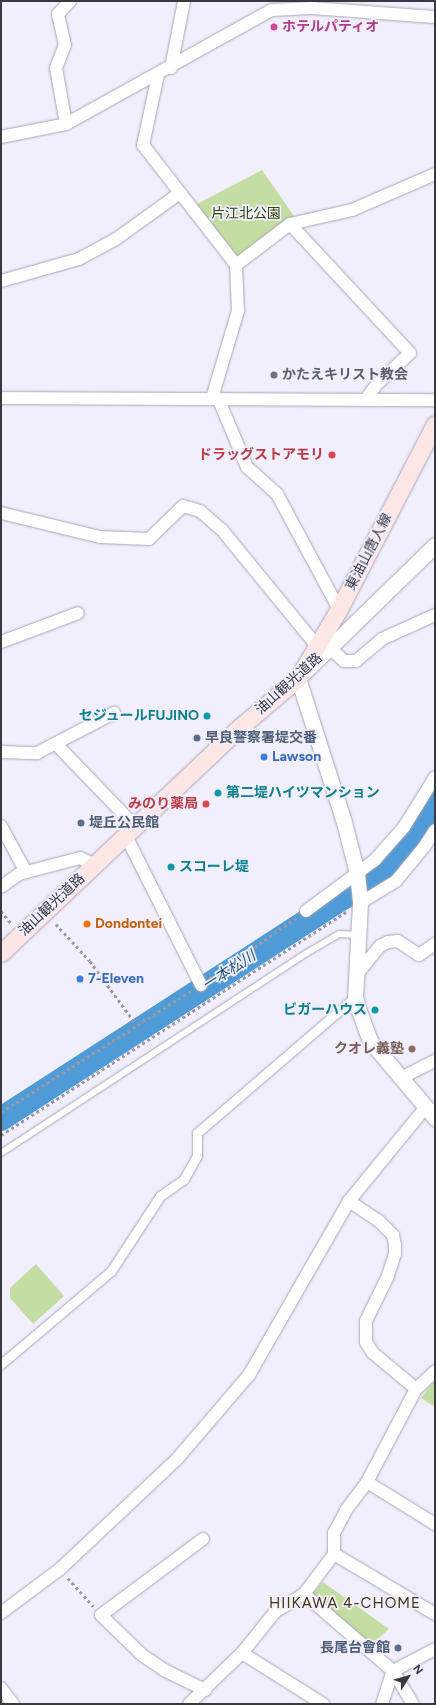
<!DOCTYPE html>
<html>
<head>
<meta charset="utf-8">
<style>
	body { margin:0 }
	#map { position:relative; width:436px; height:1705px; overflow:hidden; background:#f1eefd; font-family:Figtree,"Noto Sans JP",sans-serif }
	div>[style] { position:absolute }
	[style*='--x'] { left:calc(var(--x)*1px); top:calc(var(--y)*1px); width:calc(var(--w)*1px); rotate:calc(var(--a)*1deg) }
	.green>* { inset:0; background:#c3dda3 }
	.river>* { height:24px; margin:-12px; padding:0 12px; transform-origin:12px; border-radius:12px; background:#4f9bd7 }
	.path>* { height:2.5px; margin-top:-1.25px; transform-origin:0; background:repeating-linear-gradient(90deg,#9c9aa5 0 3px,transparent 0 6px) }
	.roads { filter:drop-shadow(0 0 1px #a9a6b7) drop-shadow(0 0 1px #a9a6b7) }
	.service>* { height:6px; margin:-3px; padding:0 3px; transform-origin:3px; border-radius:3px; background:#fff }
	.pedestrian>* { height:9px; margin:-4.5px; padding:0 4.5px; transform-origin:4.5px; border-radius:4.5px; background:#fff }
	.minor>* { height:12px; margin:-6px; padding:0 6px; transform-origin:6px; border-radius:6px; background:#fff }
	.tertiary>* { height:15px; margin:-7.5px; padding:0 7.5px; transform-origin:7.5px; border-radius:7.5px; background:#fff }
	.secondary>* { height:17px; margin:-8.5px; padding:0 8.5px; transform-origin:8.5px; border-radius:8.5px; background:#fde7e5 }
	.dots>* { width:11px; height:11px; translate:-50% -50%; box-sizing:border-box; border:2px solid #f1eefd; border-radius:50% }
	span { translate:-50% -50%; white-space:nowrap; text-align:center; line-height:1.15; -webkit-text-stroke:3.5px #f1eefd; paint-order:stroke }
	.hotel-label { font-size:14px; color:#b23c85; font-weight:700 }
	.left { translate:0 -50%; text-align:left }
	.park-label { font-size:14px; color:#314609 }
	.worship-label { font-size:14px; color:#5b616d; font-weight:700 }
	.health-label { font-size:14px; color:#be3a42; font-weight:700 }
	.right { translate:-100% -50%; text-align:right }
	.street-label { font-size:14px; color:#3a3940 }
	.culture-label { font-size:14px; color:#0d838f; font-weight:700 }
	.service-label { font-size:14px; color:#4e5e75; font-weight:700 }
	.shop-label { font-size:14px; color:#366cbe; font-weight:700 }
	.food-label { font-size:14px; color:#c56008; font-weight:700 }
	.education-label { font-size:14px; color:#785e54; font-weight:700 }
	.water-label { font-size:15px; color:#20577f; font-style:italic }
	.neighbourhood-label { font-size:15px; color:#48340e; letter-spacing:1px }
	.frame { position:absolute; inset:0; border:2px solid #3a3940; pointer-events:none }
	.north { position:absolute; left:388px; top:1657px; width:40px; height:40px; -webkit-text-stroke:3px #f1eefd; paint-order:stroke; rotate:53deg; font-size:11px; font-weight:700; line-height:16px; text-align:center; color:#3a3940 }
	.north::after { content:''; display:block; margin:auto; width:14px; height:18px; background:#3a3940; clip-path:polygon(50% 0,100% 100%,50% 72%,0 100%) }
</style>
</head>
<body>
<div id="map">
	<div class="green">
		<div style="clip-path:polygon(262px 170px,296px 219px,235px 259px,195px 205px)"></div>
		<div style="clip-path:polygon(36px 1264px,64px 1296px,33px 1324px,10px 1298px,10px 1288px)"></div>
		<div style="clip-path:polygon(435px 1379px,435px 1407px,421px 1398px)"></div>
		<div style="clip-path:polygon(323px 1582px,389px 1629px,367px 1648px,309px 1597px)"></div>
	</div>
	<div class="river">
		<div style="--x:1;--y:1119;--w:407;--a:-32.9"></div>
		<div style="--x:343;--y:898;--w:30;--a:-28"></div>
		<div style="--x:369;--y:884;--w:48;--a:-40.7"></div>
		<div style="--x:405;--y:853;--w:59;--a:-59.5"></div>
	</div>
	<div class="path">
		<div style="--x:1;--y:911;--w:17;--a:50"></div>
		<div style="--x:56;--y:924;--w:50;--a:47.4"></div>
		<div style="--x:90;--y:961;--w:78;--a:53.9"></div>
		<div style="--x:210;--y:978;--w:105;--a:-34.9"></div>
		<div style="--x:1;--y:1112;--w:225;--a:-32.5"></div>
		<div style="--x:1;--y:1135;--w:411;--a:-32.9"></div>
		<div style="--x:68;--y:1578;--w:38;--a:48"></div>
	</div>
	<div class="roads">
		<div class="service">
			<div style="--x:1;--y:1153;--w:358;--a:-33.2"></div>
			<div style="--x:300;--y:957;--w:45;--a:-30.5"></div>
			<div style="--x:339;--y:934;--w:20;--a:3"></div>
		</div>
		<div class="pedestrian">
			<div style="--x:1;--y:1364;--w:144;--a:-40.2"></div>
			<div style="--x:111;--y:1271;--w:90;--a:-56.8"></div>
			<div style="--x:160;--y:1196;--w:29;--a:-35"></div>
			<div style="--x:184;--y:1179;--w:26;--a:-61"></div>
			<div style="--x:197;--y:1156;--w:23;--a:-90"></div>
			<div style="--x:197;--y:1133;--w:208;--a:-40.7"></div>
		</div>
		<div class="minor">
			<div style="--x:171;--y:68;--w:68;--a:-79"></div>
			<div style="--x:158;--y:75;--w:72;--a:102.1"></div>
			<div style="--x:143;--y:145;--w:152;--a:52.2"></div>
			<div style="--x:66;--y:124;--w:57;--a:-100.1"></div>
			<div style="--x:56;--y:68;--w:25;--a:-69"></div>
			<div style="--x:65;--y:45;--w:32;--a:-103"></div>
			<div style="--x:58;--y:14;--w:18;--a:-47"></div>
			<div style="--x:1;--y:137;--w:66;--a:-11.3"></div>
			<div style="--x:66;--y:124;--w:235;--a:-29"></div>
			<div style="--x:272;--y:10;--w:39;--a:-3"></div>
			<div style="--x:311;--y:8;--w:124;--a:4.2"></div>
			<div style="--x:290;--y:224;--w:176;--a:47.1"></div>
			<div style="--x:410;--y:353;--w:45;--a:136.8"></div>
			<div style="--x:377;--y:384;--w:17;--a:126"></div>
			<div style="--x:1;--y:281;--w:81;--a:-15.8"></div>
			<div style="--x:79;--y:259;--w:42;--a:-28.4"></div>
			<div style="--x:116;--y:239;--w:79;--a:-35.7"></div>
			<div style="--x:1;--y:398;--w:434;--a:0.3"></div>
			<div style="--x:212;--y:398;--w:91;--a:-73.4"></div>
			<div style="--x:238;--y:311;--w:46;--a:-92.5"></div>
			<div style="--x:236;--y:265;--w:68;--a:-37.2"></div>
			<div style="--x:290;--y:224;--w:64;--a:-12.7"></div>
			<div style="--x:352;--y:210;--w:90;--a:-23.4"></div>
			<div style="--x:218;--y:398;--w:75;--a:67.2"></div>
			<div style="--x:247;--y:467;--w:40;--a:42"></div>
			<div style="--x:277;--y:494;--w:131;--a:61.7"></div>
			<div style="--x:1;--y:513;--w:102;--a:13.6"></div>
			<div style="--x:100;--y:537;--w:49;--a:2.3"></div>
			<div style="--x:149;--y:539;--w:47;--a:-44.1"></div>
			<div style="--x:183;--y:506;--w:18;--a:16"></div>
			<div style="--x:200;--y:511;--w:29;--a:41"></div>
			<div style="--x:222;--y:530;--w:150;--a:50.7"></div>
			<div style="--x:1;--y:642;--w:82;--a:-20.6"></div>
			<div style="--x:329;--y:647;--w:21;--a:43"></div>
			<div style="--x:344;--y:661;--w:12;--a:0"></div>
			<div style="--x:356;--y:661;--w:34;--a:-40"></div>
			<div style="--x:382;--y:639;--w:58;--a:-24.4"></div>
			<div style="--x:56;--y:744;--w:115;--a:46.1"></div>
			<div style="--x:1;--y:752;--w:36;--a:2"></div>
			<div style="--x:37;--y:753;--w:87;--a:-27.5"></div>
			<div style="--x:1;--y:826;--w:52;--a:61.5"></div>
			<div style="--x:126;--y:836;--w:167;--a:63.3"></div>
			<div style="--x:1;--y:887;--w:22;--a:-36"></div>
			<div style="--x:19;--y:874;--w:63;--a:-14.7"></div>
			<div style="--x:80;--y:858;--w:17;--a:25"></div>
			<div style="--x:360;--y:903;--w:42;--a:-31.4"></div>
			<div style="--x:396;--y:881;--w:44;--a:-50.5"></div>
			<div style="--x:424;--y:847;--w:20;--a:-57"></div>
			<div style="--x:306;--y:911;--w:86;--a:-36.5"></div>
			<div style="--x:375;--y:860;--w:44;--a:-48.7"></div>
			<div style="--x:404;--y:827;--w:59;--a:-58.2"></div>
			<div style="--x:358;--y:973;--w:35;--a:-51"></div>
			<div style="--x:380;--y:946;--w:9;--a:-27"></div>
			<div style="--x:388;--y:942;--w:10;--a:-6"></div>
			<div style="--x:398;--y:941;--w:25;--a:34"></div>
			<div style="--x:419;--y:955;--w:19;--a:-35"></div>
			<div style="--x:401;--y:1078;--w:38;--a:-27"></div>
			<div style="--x:349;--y:1201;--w:36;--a:34"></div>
			<div style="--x:379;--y:1221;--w:20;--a:45"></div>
			<div style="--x:393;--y:1235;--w:10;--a:79"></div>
			<div style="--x:395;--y:1245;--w:9;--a:90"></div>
			<div style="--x:395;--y:1254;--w:23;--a:108"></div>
			<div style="--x:388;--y:1276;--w:50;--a:116.1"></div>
			<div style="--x:366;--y:1321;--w:21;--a:90"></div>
			<div style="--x:366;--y:1342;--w:13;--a:58"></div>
			<div style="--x:373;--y:1353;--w:56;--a:39.9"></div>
			<div style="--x:367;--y:1482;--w:80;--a:31.7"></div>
			<div style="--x:203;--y:1539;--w:127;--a:143.3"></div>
			<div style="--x:101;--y:1615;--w:57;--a:44.3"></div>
			<div style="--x:142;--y:1655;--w:27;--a:34"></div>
			<div style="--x:164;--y:1670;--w:46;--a:26"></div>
			<div style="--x:334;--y:1554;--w:117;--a:30.7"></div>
			<div style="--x:304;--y:1594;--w:118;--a:40.9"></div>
			<div style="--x:393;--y:1671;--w:39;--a:59"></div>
			<div style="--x:1;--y:1613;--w:74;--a:-36.7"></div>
			<div style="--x:60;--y:1569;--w:161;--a:-43.2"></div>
			<div style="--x:177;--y:1459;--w:111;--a:-49.4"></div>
			<div style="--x:249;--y:1375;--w:201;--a:-60.1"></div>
			<div style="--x:349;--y:1201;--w:120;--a:-50.7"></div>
			<div style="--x:242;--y:1653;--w:96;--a:32.2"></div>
			<div style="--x:1;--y:1688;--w:20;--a:53"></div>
			<div style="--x:189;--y:1704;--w:74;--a:-43.9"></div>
			<div style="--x:242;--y:1653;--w:53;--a:-51.2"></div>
			<div style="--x:275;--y:1612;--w:34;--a:-32"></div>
			<div style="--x:304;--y:1594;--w:50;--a:-53.1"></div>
			<div style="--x:334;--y:1554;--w:21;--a:-90"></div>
			<div style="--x:334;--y:1533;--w:26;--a:-62"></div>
			<div style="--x:346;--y:1510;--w:35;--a:-53"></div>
			<div style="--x:367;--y:1482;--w:105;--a:-62.2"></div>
			<div style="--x:416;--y:1389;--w:26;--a:-43"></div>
			<div style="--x:382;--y:1704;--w:35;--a:-72"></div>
			<div style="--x:393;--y:1671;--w:47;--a:-27.6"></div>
		</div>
		<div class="tertiary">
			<div style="--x:435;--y:545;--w:191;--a:135.8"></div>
			<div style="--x:298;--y:678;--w:151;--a:72.3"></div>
			<div style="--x:344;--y:822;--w:53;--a:75.7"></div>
			<div style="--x:357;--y:873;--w:30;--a:84"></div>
			<div style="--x:360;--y:903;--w:94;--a:93"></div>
			<div style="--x:355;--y:997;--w:11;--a:75"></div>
			<div style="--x:358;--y:1008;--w:35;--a:70"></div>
			<div style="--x:370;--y:1041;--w:101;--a:49.8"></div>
		</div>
		<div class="secondary">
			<div style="--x:1;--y:953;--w:329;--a:-43.4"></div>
			<div style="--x:240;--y:727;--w:76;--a:-40.2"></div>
			<div style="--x:298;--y:678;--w:80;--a:-59.3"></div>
			<div style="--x:339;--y:609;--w:208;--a:-62.6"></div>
		</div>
	</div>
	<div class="dots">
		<div style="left:274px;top:27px;background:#d1479c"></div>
		<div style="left:274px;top:375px;background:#6b7280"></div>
		<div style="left:332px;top:455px;background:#e0444e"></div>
		<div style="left:207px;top:716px;background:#0f9aa8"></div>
		<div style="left:197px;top:738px;background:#5c6f8a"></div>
		<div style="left:264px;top:757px;background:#3f7fe0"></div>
		<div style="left:218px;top:793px;background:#0f9aa8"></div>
		<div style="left:206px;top:804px;background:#e0444e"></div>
		<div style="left:81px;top:823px;background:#5c6f8a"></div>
		<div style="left:171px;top:867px;background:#0f9aa8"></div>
		<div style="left:87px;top:924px;background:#e8710a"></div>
		<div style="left:80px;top:979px;background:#3f7fe0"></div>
		<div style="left:375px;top:1010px;background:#0f9aa8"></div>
		<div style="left:412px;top:1049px;background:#8d6e63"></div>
		<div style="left:398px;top:1648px;background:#5c6f8a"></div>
	</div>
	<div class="hotel-label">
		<span class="left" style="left:282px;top:27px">ホテルパティオ</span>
	</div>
	<div class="park-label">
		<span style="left:246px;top:214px">片江北公園</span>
	</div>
	<div class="worship-label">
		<span class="left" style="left:282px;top:375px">かたえキリスト教会</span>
	</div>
	<div class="health-label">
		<span class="right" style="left:324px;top:455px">ドラッグストアモリ</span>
		<span class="right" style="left:198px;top:804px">みのり薬局</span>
	</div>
	<div class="street-label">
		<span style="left:369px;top:552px;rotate:-63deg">東油山唐人線</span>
		<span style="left:289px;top:684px;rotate:-42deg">油山観光道路</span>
		<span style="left:52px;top:905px;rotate:-43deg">油山観光道路</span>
	</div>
	<div class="culture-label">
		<span class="right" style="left:199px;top:716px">セジュールFUJINO</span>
		<span class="left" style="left:226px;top:793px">第二堤ハイツマンション</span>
		<span class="left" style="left:179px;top:867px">スコーレ堤</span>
		<span class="right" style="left:367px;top:1010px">ビガーハウス</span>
	</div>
	<div class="service-label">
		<span class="left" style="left:205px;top:738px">早良警察署堤交番</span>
		<span class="left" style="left:89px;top:823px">堤丘公民館</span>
		<span class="right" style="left:390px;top:1648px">長尾台會館</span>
	</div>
	<div class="shop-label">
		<span class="left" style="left:272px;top:757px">Lawson</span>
		<span class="left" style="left:88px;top:979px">7-Eleven</span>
	</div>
	<div class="food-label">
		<span class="left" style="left:95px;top:924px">Dondontei</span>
	</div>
	<div class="education-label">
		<span class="right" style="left:404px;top:1049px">クオレ義塾</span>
	</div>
	<div class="water-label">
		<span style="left:229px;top:971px;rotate:-33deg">一本松川</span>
	</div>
	<div class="neighbourhood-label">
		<span style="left:345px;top:1604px">HIIKAWA 4-CHOME</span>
	</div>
	<div class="frame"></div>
	<div class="north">N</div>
</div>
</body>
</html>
